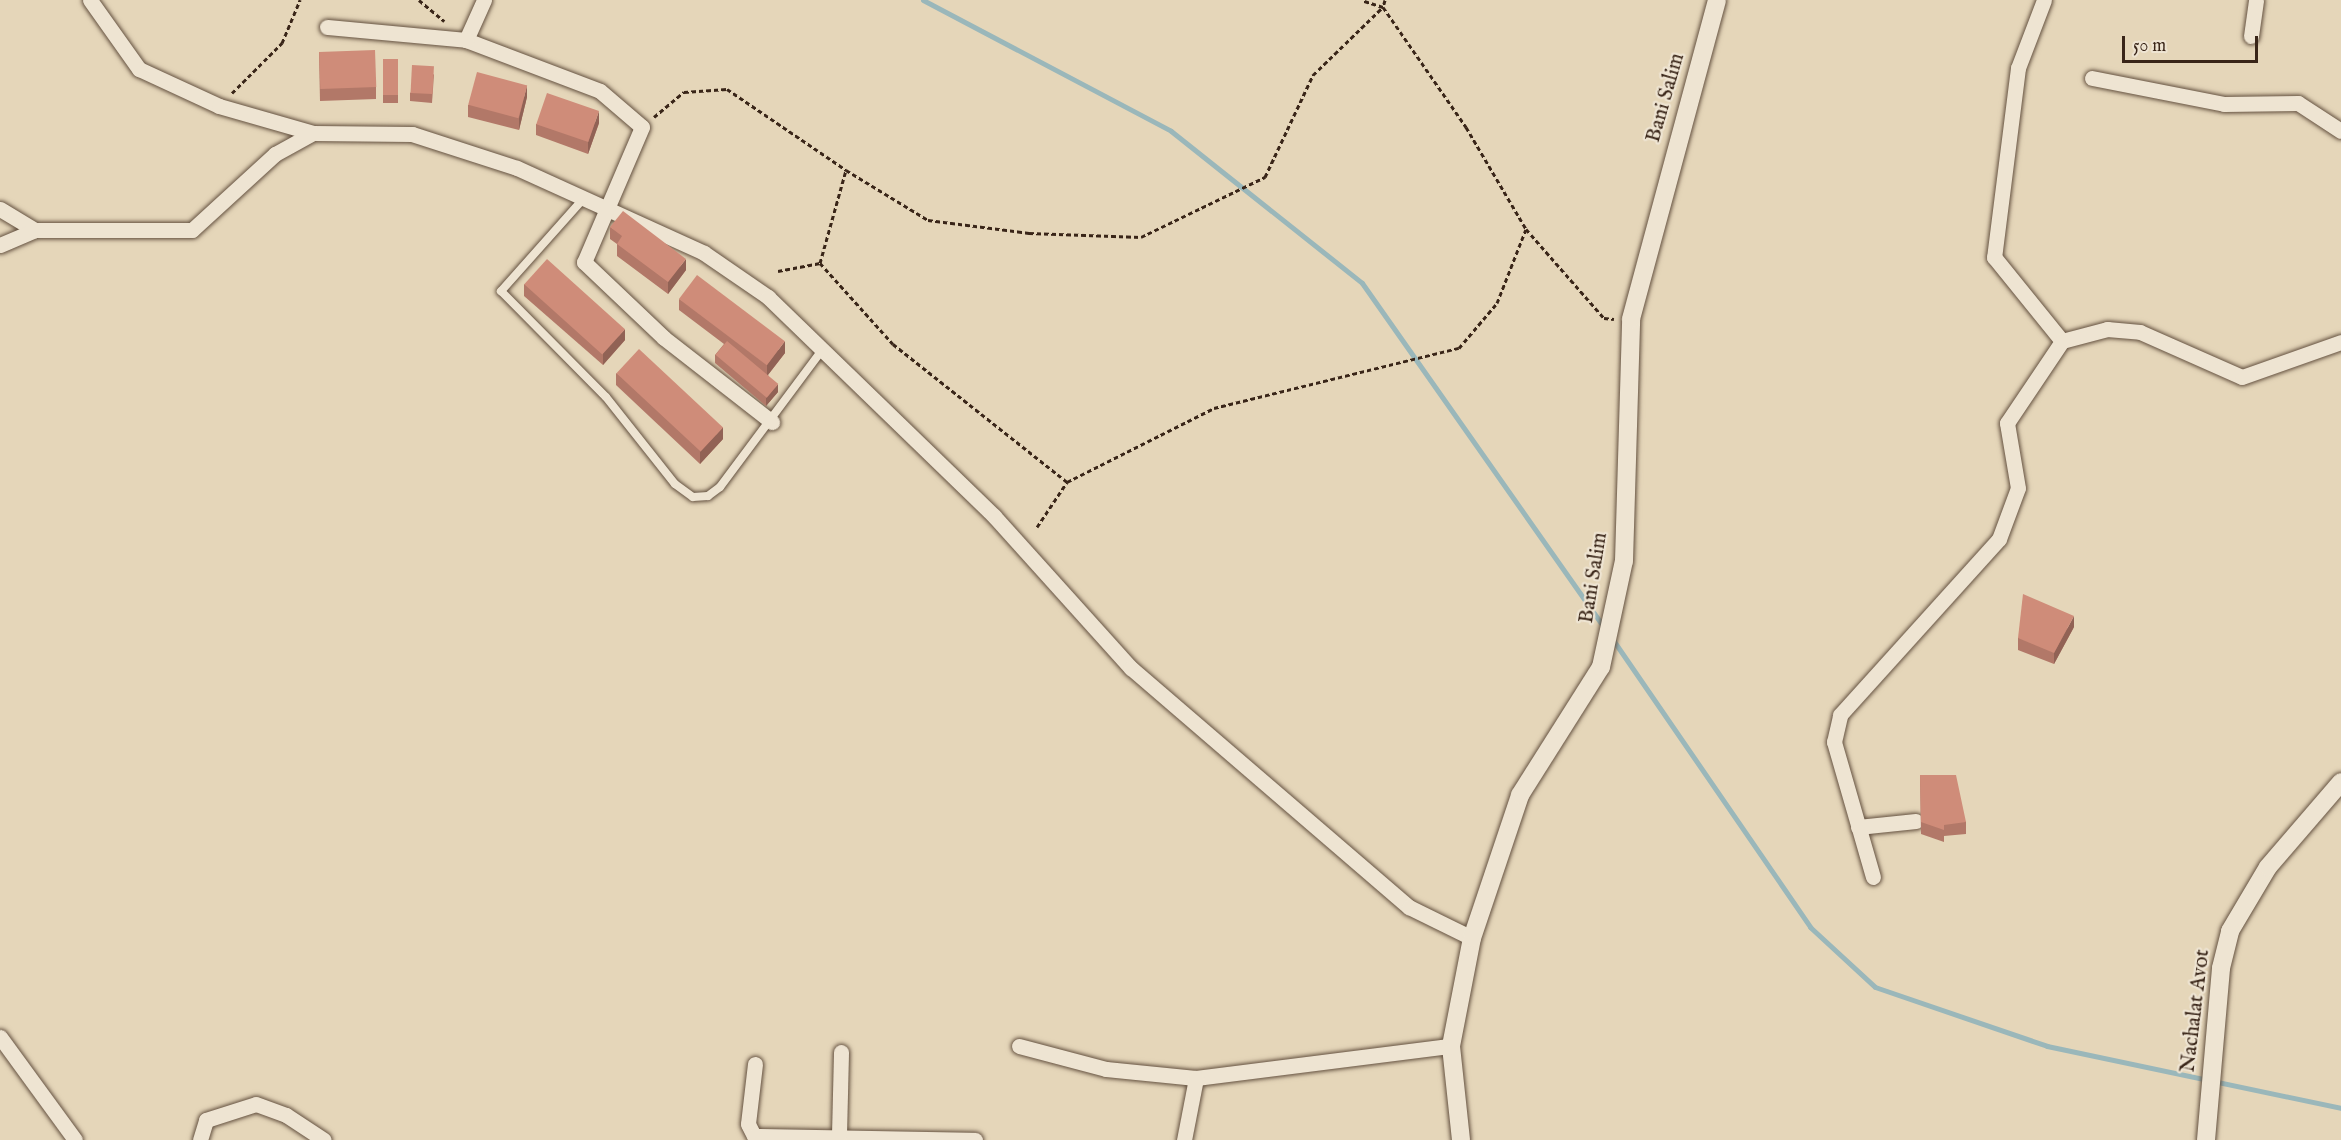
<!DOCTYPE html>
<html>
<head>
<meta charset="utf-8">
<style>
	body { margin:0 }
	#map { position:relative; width:2341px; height:1140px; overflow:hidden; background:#e5d6b9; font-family:"IM FELL English",serif }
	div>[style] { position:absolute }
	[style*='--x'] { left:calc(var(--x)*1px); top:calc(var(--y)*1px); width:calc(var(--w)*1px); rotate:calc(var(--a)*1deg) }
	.stream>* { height:5px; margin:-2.5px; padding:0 2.5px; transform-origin:2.5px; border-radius:2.5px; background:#9ab7ba }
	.path>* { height:3px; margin-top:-1.5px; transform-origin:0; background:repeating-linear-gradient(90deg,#392518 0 4.5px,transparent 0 7.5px) }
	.roads { filter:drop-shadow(0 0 2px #645140) drop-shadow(0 0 2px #645140) }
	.service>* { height:8px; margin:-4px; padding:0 4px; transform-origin:4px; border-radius:4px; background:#eee4d2 }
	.minor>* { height:15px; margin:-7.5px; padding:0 7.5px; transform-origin:7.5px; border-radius:7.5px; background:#eee4d2 }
	.tertiary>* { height:18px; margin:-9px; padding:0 9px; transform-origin:9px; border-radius:9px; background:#eee4d2 }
	.wall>* { inset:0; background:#b27868; transform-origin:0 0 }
	.shaded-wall>* { inset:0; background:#916255 }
	.building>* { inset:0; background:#cf8c79; transform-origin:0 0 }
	span { translate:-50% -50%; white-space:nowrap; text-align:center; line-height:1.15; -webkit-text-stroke:4.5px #eee4d2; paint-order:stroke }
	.street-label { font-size:21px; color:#392518 }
	.scale { position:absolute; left:2122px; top:36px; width:136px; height:27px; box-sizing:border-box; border:3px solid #392518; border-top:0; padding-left:8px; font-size:18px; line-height:21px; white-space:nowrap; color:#392518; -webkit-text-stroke:4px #eee4d2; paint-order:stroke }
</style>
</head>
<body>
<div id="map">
	<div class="stream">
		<div style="--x:923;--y:0;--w:280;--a:27.8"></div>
		<div style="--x:1171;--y:131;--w:244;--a:38.5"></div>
		<div style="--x:1362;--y:283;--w:421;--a:54.9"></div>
		<div style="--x:1611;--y:637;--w:352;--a:55.5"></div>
		<div style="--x:1810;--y:927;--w:88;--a:42.7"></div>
		<div style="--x:1875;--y:987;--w:182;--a:18.9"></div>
		<div style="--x:2047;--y:1046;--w:300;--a:11.9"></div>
	</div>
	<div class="path">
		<div style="--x:419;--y:0;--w:33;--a:40"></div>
		<div style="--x:1385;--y:0;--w:7;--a:106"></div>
		<div style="--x:1383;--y:7;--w:146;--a:55.3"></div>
		<div style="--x:1466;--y:127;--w:118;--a:59.5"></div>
		<div style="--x:1526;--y:229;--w:118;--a:48.8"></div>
		<div style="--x:1604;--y:318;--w:10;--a:6"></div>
		<div style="--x:232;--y:93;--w:71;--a:-45"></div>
		<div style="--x:282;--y:43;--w:47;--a:-67.3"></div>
		<div style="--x:654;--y:117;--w:39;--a:-40"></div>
		<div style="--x:684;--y:92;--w:43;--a:-4"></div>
		<div style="--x:727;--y:89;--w:144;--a:34.2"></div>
		<div style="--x:820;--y:263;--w:97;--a:-74.4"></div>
		<div style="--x:846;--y:170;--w:96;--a:31.4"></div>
		<div style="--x:928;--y:220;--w:102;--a:7.3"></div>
		<div style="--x:1029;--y:233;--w:112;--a:2"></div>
		<div style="--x:1141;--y:237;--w:138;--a:-25.8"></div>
		<div style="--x:1265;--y:177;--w:113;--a:-64.8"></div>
		<div style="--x:1313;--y:75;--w:98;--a:-44.2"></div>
		<div style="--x:1383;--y:7;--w:22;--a:-162"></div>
		<div style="--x:778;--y:271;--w:43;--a:-10.8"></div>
		<div style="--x:820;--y:263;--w:109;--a:48"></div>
		<div style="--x:893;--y:344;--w:222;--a:38.4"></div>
		<div style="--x:1037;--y:527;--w:54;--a:-56.3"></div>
		<div style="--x:1067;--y:482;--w:165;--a:-26.7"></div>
		<div style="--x:1214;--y:408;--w:252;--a:-13.8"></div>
		<div style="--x:1459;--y:348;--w:59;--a:-49.8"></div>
		<div style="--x:1497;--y:303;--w:79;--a:-68.6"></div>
	</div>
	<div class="roads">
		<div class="service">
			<div style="--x:584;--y:198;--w:125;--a:131.7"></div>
			<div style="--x:501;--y:291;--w:149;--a:45.3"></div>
			<div style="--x:606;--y:397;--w:111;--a:51.6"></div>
			<div style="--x:675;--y:484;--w:22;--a:36"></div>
			<div style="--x:693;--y:497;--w:15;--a:-4"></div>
			<div style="--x:708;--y:496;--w:15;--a:-37"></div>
			<div style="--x:720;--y:487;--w:171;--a:-53.3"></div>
		</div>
		<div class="minor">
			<div style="--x:90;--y:0;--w:85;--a:54.6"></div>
			<div style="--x:139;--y:69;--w:88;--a:24.8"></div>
			<div style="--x:219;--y:106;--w:98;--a:16"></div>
			<div style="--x:313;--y:133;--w:99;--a:0.6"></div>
			<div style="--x:412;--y:134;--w:110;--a:17.9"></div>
			<div style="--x:517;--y:168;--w:205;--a:24.4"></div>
			<div style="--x:704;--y:253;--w:78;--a:34.5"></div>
			<div style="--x:768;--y:297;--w:315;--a:44.1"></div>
			<div style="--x:994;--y:516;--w:205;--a:48"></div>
			<div style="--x:1131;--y:668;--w:367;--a:40.7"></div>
			<div style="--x:1409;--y:907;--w:70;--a:26.2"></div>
			<div style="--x:484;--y:0;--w:44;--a:114.2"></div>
			<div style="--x:466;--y:40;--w:143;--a:20.8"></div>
			<div style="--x:600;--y:91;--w:55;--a:40.6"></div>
			<div style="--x:642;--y:127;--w:147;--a:113.2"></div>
			<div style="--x:584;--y:262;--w:110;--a:43.5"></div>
			<div style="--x:664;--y:338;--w:137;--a:37.9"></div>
			<div style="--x:2044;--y:0;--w:73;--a:110.9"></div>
			<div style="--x:2018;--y:68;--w:191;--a:97.2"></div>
			<div style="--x:1994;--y:257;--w:108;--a:51"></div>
			<div style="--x:327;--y:27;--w:140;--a:5.3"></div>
			<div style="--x:2251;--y:36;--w:36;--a:-82"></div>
			<div style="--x:2092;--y:78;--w:135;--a:11.1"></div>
			<div style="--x:2224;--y:104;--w:74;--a:-0.8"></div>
			<div style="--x:2298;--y:103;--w:51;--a:33.1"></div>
			<div style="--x:0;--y:209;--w:41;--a:31"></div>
			<div style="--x:0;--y:245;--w:38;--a:-23"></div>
			<div style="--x:35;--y:230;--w:157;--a:0"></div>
			<div style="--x:192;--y:230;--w:113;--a:-42.5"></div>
			<div style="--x:275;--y:154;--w:43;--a:-28.9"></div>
			<div style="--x:1858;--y:827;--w:58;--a:-5.9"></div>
			<div style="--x:1873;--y:877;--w:141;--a:-106.1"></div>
			<div style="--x:1834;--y:742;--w:28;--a:-77"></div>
			<div style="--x:1840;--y:715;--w:237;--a:-47.9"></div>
			<div style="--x:1999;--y:539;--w:54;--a:-69.6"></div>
			<div style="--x:2018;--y:488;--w:66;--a:-99.6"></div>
			<div style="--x:2007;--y:423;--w:99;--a:-56.1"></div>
			<div style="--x:2062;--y:341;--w:47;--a:-14.9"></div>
			<div style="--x:2107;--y:329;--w:33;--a:5"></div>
			<div style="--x:2140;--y:332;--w:111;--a:23.8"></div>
			<div style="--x:2242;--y:377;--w:105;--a:-19.5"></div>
			<div style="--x:0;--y:1037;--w:127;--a:53.9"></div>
			<div style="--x:1019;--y:1046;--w:90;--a:14.8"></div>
			<div style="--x:1106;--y:1069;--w:90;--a:5.7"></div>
			<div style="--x:1196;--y:1078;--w:257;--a:-7.2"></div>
			<div style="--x:755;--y:1064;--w:60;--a:96.7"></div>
			<div style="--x:748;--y:1124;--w:13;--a:63"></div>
			<div style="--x:754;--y:1136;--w:221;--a:1"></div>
			<div style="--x:839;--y:1135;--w:83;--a:-88.6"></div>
			<div style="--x:200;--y:1140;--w:21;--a:-73"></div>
			<div style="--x:206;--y:1120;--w:52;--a:-17.7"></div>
			<div style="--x:256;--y:1104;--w:32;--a:20"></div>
			<div style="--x:286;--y:1115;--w:45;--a:33.3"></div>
			<div style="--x:1184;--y:1140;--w:63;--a:-79"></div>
		</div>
		<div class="tertiary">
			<div style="--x:1461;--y:1140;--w:95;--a:-96.1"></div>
			<div style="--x:1451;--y:1046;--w:110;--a:-79"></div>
			<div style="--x:1472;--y:938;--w:151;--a:-71.4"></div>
			<div style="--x:1520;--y:795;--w:151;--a:-57.7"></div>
			<div style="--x:1601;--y:667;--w:108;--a:-77.8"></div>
			<div style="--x:1624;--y:561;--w:242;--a:-88.3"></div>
			<div style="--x:1631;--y:319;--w:330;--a:-74.9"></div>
			<div style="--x:2206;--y:1140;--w:173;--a:-85"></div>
			<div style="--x:2221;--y:968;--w:38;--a:-76"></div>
			<div style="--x:2230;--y:931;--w:74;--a:-59.3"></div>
			<div style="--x:2268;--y:867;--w:112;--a:-49.3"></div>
		</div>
	</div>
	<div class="wall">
		<div style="clip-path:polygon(319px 52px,376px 87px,376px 99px,320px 101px)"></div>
		<div style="left:383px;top:59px;width:15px;height:44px"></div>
		<div style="clip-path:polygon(434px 74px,432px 103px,410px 101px,410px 93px)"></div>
		<div style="clip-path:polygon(527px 97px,519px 130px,468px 117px,468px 105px)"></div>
		<div style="clip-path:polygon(599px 123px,588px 154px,536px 135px,536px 124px)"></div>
		<div style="clip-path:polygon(610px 227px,686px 270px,668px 294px,617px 256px,617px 244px,610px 239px)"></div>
		<div style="clip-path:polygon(524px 284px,625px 340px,603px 365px,524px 296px)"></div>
		<div style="clip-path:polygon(679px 299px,785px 353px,768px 375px,778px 392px,766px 406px,715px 363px,715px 355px,724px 344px,679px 310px)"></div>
		<div style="clip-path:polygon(616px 373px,723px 439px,700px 464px,616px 385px)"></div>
		<div style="clip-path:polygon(2074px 627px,2054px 664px,2018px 650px,2018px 638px)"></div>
		<div style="clip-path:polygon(1920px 775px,1966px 822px,1966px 834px,1944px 836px,1944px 842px,1921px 834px)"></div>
	</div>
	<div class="shaded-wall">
		<div style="clip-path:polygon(527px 85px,527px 97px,519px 130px,519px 118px)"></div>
		<div style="clip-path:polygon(599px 111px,599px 123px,588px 154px,588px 142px)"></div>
		<div style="clip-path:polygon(686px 259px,686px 270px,668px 294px,668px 282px)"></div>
		<div style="clip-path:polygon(625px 329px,625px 340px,603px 365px,603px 353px)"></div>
		<div style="clip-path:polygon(785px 341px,785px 353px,767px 376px,767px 365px)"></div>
		<div style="clip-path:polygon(778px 384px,778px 392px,766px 406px,766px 398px)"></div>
		<div style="clip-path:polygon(723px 427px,723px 439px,700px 464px,700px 452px)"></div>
		<div style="clip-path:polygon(2074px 616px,2074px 627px,2054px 664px,2054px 653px)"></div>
	</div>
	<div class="building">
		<div style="left:375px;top:50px;width:37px;height:56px;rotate:88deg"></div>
		<div style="left:383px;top:59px;width:15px;height:36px"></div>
		<div style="left:412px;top:65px;width:22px;height:28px;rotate:3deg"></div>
		<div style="left:477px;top:72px;width:52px;height:34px;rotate:15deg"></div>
		<div style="left:547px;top:93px;width:55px;height:33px;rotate:19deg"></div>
		<div style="clip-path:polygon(623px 211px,686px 259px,668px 282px,617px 244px,622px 236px,610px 227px)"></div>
		<div style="left:547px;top:259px;width:105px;height:34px;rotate:42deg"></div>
		<div style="left:697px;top:275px;width:110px;height:30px;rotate:37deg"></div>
		<div style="left:727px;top:341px;width:67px;height:18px;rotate:40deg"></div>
		<div style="left:639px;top:349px;width:115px;height:33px;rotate:43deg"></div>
		<div style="clip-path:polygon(2023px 594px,2074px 616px,2054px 653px,2018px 638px)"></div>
		<div style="clip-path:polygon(1920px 775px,1956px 775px,1966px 822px,1944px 825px,1944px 830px,1921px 822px)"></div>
	</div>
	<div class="street-label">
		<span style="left:1666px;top:98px;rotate:-74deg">Bani Salim</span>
		<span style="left:1594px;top:578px;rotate:-81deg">Bani Salim</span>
		<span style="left:2196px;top:1011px;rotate:-83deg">Nachalat Avot</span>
	</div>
	<div class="scale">50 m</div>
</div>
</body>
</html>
